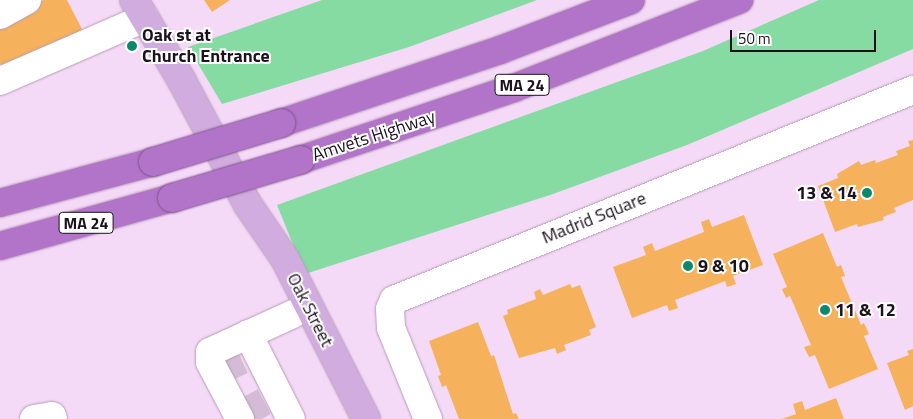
<!DOCTYPE html>
<html>
<head>
<meta charset="utf-8">
<style>
	body { margin:0 }
	#map { position:relative; width:913px; height:419px; overflow:hidden; background:#f5daf7; font-family:"Titillium Web",sans-serif }
	div>[style] { position:absolute }
	[style*='--x'] { left:calc(var(--x)*1px); top:calc(var(--y)*1px); width:calc(var(--w)*1px); rotate:calc(var(--a)*1deg) }
	.green>* { inset:0; background:#85dba2 }
	.building>* { inset:0; background:#f6b15d }
	.minor-tunnel>* { height:28px; margin-top:-14px; transform-origin:0; background:repeating-linear-gradient(90deg,#d4bcd6 0 28px,transparent 0 42px) }
	.roads { filter:drop-shadow(0 0 1px #b69cb7) drop-shadow(0 0 1px #b69cb7) }
	.minor>* { height:28px; margin:-14px; padding:0 14px; transform-origin:14px; border-radius:14px; background:#fff }
	.major>* { height:28px; margin:-14px; padding:0 14px; transform-origin:14px; border-radius:14px; background:#d1acde }
	.highway>* { height:28px; margin:-14px; padding:0 14px; transform-origin:14px; border-radius:14px; background:#b274c8 }
	.bridges { filter:drop-shadow(0 0 1px #7d528c) drop-shadow(0 0 1px #7d528c) }
	.highway-bridge>* { height:28px; margin:-14px; padding:0 14px; transform-origin:14px; border-radius:14px; background:#b274c8 }
	.dots>* { width:14px; height:14px; translate:-50% -50%; box-sizing:border-box; border:2px solid #fff; border-radius:50% }
	span { translate:-50% -50%; white-space:nowrap; text-align:center; line-height:1.15; -webkit-text-stroke:4px #fff; paint-order:stroke }
	.shield-label span { padding:1px 4px; background:#fff; border:1px solid; border-radius:4px; -webkit-text-stroke-width:0 }
	.shield-label { font-size:16px; color:#1b121c; font-weight:700 }
	.poi-label { font-size:18px; color:#1b121c; font-weight:700 }
	.left { translate:0 -50%; text-align:left }
	.right { translate:-100% -50%; text-align:right }
	.street-label { font-size:18px; color:#1b121c }
	.scale { position:absolute; left:730px; top:30px; width:146px; height:22px; box-sizing:border-box; border:2px solid #1b121c; border-top:0; padding-left:6px; font-size:15px; line-height:18px; white-space:nowrap; color:#1b121c; -webkit-text-stroke:4px #fff; paint-order:stroke }
</style>
</head>
<body>
<div id="map">
	<div class="green">
		<div style="clip-path:polygon(322px 0,537px 0,409px 47px,222px 104px,188px 47px)"></div>
		<div style="clip-path:polygon(819px 0,913px 0,913px 49px,687px 145px,553px 194px,305px 274px,277px 205px,703px 51px)"></div>
	</div>
	<div class="building">
		<div style="clip-path:polygon(44px 0,67px 0,83px 31px,4px 72px,0 63px,0 23px)"></div>
		<div style="clip-path:polygon(204px 0,230px 0,212px 12px)"></div>
		<div style="clip-path:polygon(913px 140px,913px 200px,894px 208px,896px 212px,883px 217px,884px 220px,858px 227px,857px 224px,835px 232px,818px 186px,838px 178px,837px 174px,859px 161px,861px 165px,875px 160px,876px 163px,898px 155px,896px 151px,910px 146px,908px 141px)"></div>
		<div style="clip-path:polygon(744px 215px,763px 265px,733px 276px,736px 284px,727px 287px,725px 281px,675px 300px,678px 308px,669px 311px,667px 305px,632px 318px,613px 267px,646px 255px,643px 247px,652px 243px,655px 251px,704px 232px,701px 222px,709px 219px,712px 227px)"></div>
		<div style="clip-path:polygon(823px 233px,837px 267px,841px 265px,845px 276px,841px 277px,861px 325px,864px 323px,869px 334px,864px 336px,878px 369px,829px 389px,815px 355px,809px 357px,804px 347px,811px 345px,790px 296px,786px 298px,782px 289px,787px 287px,773px 254px)"></div>
		<div style="clip-path:polygon(570px 284px,572px 288px,580px 285px,596px 327px,589px 330px,591px 335px,564px 345px,566px 350px,557px 354px,555px 348px,519px 358px,503px 316px,508px 314px,507px 310px,536px 299px,534px 292px,540px 289px,543px 295px)"></div>
		<div style="clip-path:polygon(478px 322px,491px 356px,494px 355px,513px 414px,516px 413px,519px 419px,459px 419px,446px 385px,442px 387px,438px 376px,441px 375px,429px 341px)"></div>
		<div style="clip-path:polygon(913px 349px,913px 406px,905px 410px,887px 363px,909px 355px,907px 351px)"></div>
		<div style="clip-path:polygon(836px 398px,844px 419px,782px 419px,796px 414px,793px 404px,802px 401px,805px 410px)"></div>
	</div>
	<div class="minor-tunnel">
		<div style="--x:221;--y:370;--w:23;--a:-25"></div>
		<div style="--x:243;--y:413;--w:24;--a:-28"></div>
	</div>
	<div class="roads">
		<div class="minor">
			<div style="--x:0;--y:15;--w:31;--a:-29"></div>
			<div style="--x:0;--y:81;--w:158;--a:-23.5"></div>
			<div style="--x:248;--y:334;--w:95;--a:63.2"></div>
			<div style="--x:34;--y:419;--w:18;--a:-9"></div>
			<div style="--x:52;--y:416;--w:3;--a:72"></div>
			<div style="--x:240;--y:419;--w:64;--a:-117.8"></div>
			<div style="--x:210;--y:362;--w:10;--a:-90"></div>
			<div style="--x:210;--y:352;--w:91;--a:-24.6"></div>
			<div style="--x:428;--y:419;--w:98;--a:-112.1"></div>
			<div style="--x:391;--y:328;--w:19;--a:-93"></div>
			<div style="--x:390;--y:309;--w:10;--a:-66"></div>
			<div style="--x:394;--y:300;--w:560;--a:-22.03"></div>
		</div>
		<div class="major">
			<div style="--x:134;--y:0;--w:94;--a:59.3"></div>
			<div style="--x:182;--y:81;--w:140;--a:62"></div>
			<div style="--x:248;--y:205;--w:65;--a:55.6"></div>
			<div style="--x:285;--y:259;--w:179;--a:63.1"></div>
		</div>
		<div class="highway">
			<div style="--x:281;--y:123;--w:231;--a:-18.4"></div>
			<div style="--x:500;--y:50;--w:140;--a:-20.9"></div>
			<div style="--x:300;--y:160;--w:226;--a:-18.6"></div>
			<div style="--x:514;--y:88;--w:242;--a:-21.4"></div>
			<div style="--x:0;--y:203;--w:158;--a:-15"></div>
			<div style="--x:0;--y:246;--w:179;--a:-15.6"></div>
		</div>
	</div>
	<div class="bridges">
		<div class="highway-bridge">
			<div style="--x:153;--y:162;--w:134;--a:-16.9"></div>
			<div style="--x:172;--y:198;--w:134;--a:-16.5"></div>
		</div>
	</div>
	<div class="dots">
		<div style="left:132px;top:46px;background:#0c896c"></div>
		<div style="left:867px;top:193px;background:#0c896c"></div>
		<div style="left:688px;top:266px;background:#0c896c"></div>
		<div style="left:825px;top:310px;background:#0c896c"></div>
	</div>
	<div class="shield-label">
		<span style="left:522px;top:85px">MA 24</span>
		<span style="left:86px;top:223px">MA 24</span>
	</div>
	<div class="poi-label">
		<span class="left" style="left:142px;top:46px">Oak st at<br>Church Entrance</span>
		<span class="right" style="left:857px;top:193px">13 &amp; 14</span>
		<span class="left" style="left:698px;top:266px">9 &amp; 10</span>
		<span class="left" style="left:835px;top:310px">11 &amp; 12</span>
	</div>
	<div class="street-label">
		<span style="left:374px;top:136px;rotate:-18deg">Amvets Highway</span>
		<span style="left:594px;top:218px;rotate:-22deg">Madrid Square</span>
		<span style="left:310px;top:310px;rotate:63deg">Oak Street</span>
	</div>
	<div class="scale">50 m</div>
</div>
</body>
</html>
